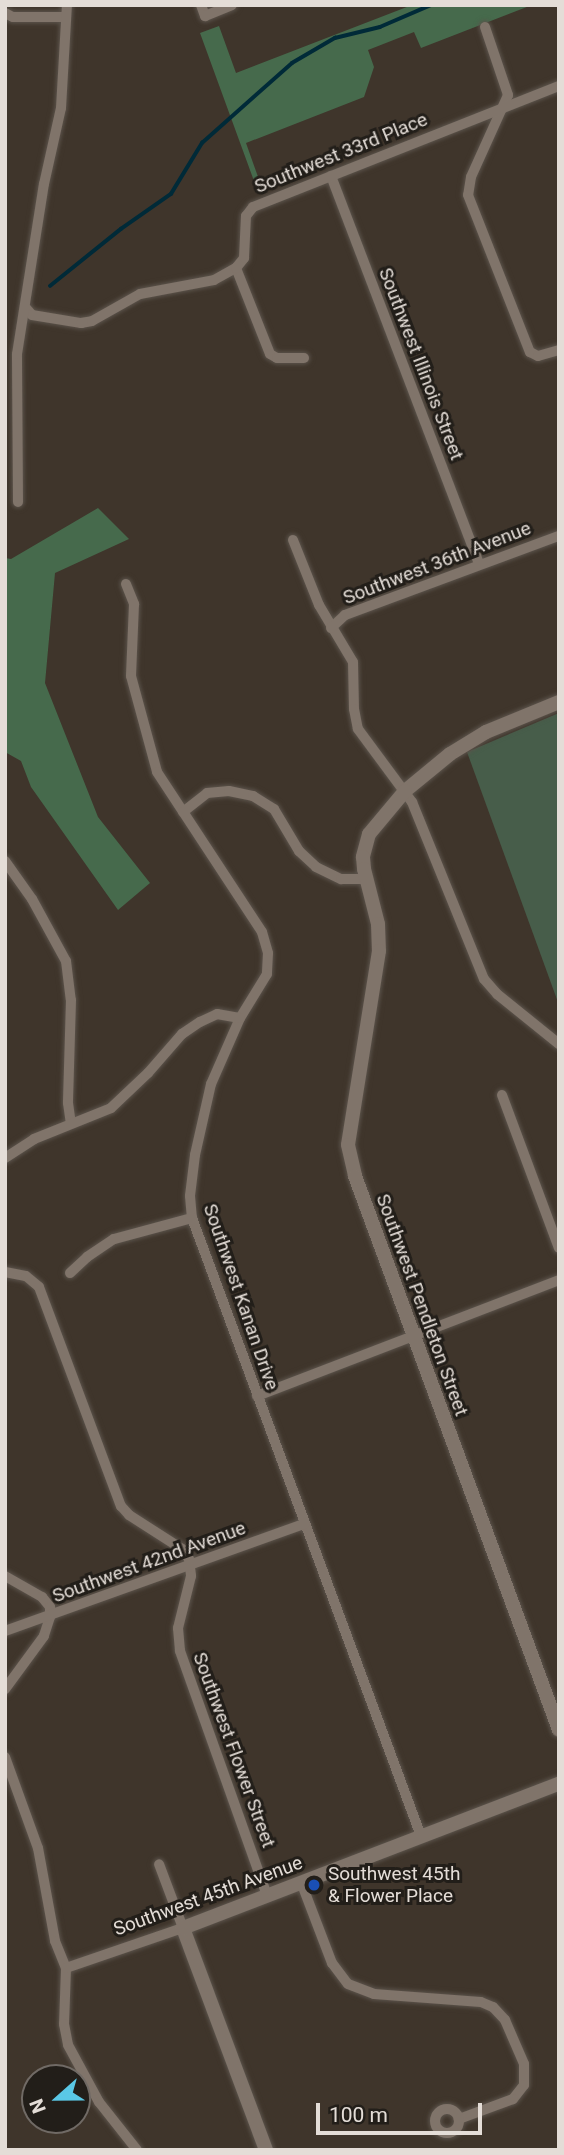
<!DOCTYPE html>
<html>
<head>
<meta charset="utf-8">
<style>
	body { margin:0 }
	#map { position:relative; width:564px; height:2155px; overflow:hidden; background:#3f352b; font-family:Roboto,sans-serif }
	div>[style] { position:absolute }
	[style*='--x'] { left:calc(var(--x)*1px); top:calc(var(--y)*1px); width:calc(var(--w)*1px); rotate:calc(var(--a)*1deg) }
	.green>* { inset:0; background:#475d4a }
	.forest>* { inset:0; background:#466a4c }
	.stream>* { height:3.5px; margin:-1.75px; padding:0 1.75px; transform-origin:1.75px; border-radius:1.75px; background:#002a38 }
	.roads { filter:drop-shadow(0 0 2px #5b534b) drop-shadow(0 0 2px #5b534b) }
	.minor>* { height:10px; margin:-5px; padding:0 5px; transform-origin:5px; border-radius:5px; background:#80746a }
	.minor>.ring { margin:-5px; padding:0; box-sizing:content-box; background:none; border:10px solid #80746a; border-radius:50% }
	.tertiary>* { height:14px; margin:-7px; padding:0 7px; transform-origin:7px; border-radius:7px; background:#80746a }
	.dots>* { width:19px; height:19px; translate:-50% -50%; box-sizing:border-box; border:4px solid #221e19; border-radius:50% }
	span { translate:-50% -50%; white-space:nowrap; text-align:center; line-height:1.15; -webkit-text-stroke:6px #221e19; paint-order:stroke }
	.street-label { font-size:19px; color:#e4ddd7 }
	.poi-label { font-size:19px; color:#e4ddd7 }
	.left { translate:0 -50%; text-align:left }
	.frame { position:absolute; inset:0; border:7px solid #e4ddd7; pointer-events:none }
	.north { position:absolute; left:21px; top:2064px; width:70px; height:70px; box-sizing:border-box; background:#221e19; border:2px solid #706a65; border-radius:50%; rotate:249deg; font-size:19px; font-weight:700; line-height:28px; text-align:center; color:#e4ddd7 }
	.north::after { content:''; display:block; margin:auto; width:24px; height:32px; background:#5ac8e6; clip-path:polygon(50% 0,100% 100%,50% 72%,0 100%) }
	.scale { position:absolute; left:316px; top:2103px; width:166px; height:32px; box-sizing:border-box; border:4px solid #e4ddd7; border-top:0; padding-left:9px; font-size:21px; line-height:24px; white-space:nowrap; color:#e4ddd7; -webkit-text-stroke:5px #221e19; paint-order:stroke }
</style>
</head>
<body>
<div id="map">
	<div class="green">
		<div style="clip-path:polygon(559px 713px,559px 1005px,467px 752px)"></div>
	</div>
	<div class="forest">
		<div style="clip-path:polygon(412px 5px,532px 5px,421px 48px,414px 32px,368px 50px,374px 67px,364px 97px,246px 143px,263px 191px,258px 192px,200px 33px,219px 26px,236px 73px)"></div>
		<div style="clip-path:polygon(98px 508px,129px 539px,55px 573px,45px 683px,98px 817px,150px 883px,118px 910px,31px 787px,21px 761px,5px 752px,5px 558px,11px 559px)"></div>
	</div>
	<div class="stream">
		<div style="--x:50;--y:286;--w:91;--a:-38.8"></div>
		<div style="--x:121;--y:229;--w:61;--a:-35"></div>
		<div style="--x:171;--y:194;--w:60;--a:-58.7"></div>
		<div style="--x:202;--y:143;--w:120;--a:-41.6"></div>
		<div style="--x:292;--y:63;--w:50;--a:-30.2"></div>
		<div style="--x:335;--y:38;--w:46;--a:-13.7"></div>
		<div style="--x:380;--y:27;--w:56;--a:-23.3"></div>
	</div>
	<div class="roads">
		<div class="minor">
			<div style="--x:201;--y:5;--w:12;--a:70"></div>
			<div style="--x:205;--y:16;--w:29;--a:-22"></div>
			<div style="--x:5;--y:13;--w:9;--a:27"></div>
			<div style="--x:13;--y:17;--w:53;--a:0"></div>
			<div style="--x:485;--y:27;--w:72;--a:71.3"></div>
			<div style="--x:508;--y:95;--w:90;--a:114.3"></div>
			<div style="--x:471;--y:177;--w:18;--a:99"></div>
			<div style="--x:468;--y:195;--w:169;--a:68.5"></div>
			<div style="--x:530;--y:352;--w:9;--a:27"></div>
			<div style="--x:538;--y:356;--w:22;--a:-16"></div>
			<div style="--x:331;--y:176;--w:415;--a:69.1"></div>
			<div style="--x:236;--y:268;--w:92;--a:68.4"></div>
			<div style="--x:270;--y:354;--w:8;--a:30"></div>
			<div style="--x:277;--y:358;--w:27;--a:0"></div>
			<div style="--x:26;--y:308;--w:9;--a:49"></div>
			<div style="--x:32;--y:315;--w:50;--a:9.3"></div>
			<div style="--x:81;--y:323;--w:11;--a:-10"></div>
			<div style="--x:92;--y:321;--w:55;--a:-29.4"></div>
			<div style="--x:140;--y:294;--w:75;--a:-10.7"></div>
			<div style="--x:214;--y:280;--w:25;--a:-29"></div>
			<div style="--x:236;--y:268;--w:13;--a:-51"></div>
			<div style="--x:244;--y:258;--w:42;--a:-87.3"></div>
			<div style="--x:246;--y:216;--w:11;--a:-52"></div>
			<div style="--x:253;--y:207;--w:329;--a:-21.6"></div>
			<div style="--x:18;--y:502;--w:148;--a:-90.4"></div>
			<div style="--x:17;--y:354;--w:172;--a:-81"></div>
			<div style="--x:44;--y:184;--w:78;--a:-77.4"></div>
			<div style="--x:61;--y:108;--w:103;--a:-86.7"></div>
			<div style="--x:293;--y:540;--w:70;--a:68.2"></div>
			<div style="--x:319;--y:605;--w:66;--a:59.2"></div>
			<div style="--x:353;--y:662;--w:47;--a:88.8"></div>
			<div style="--x:354;--y:709;--w:20;--a:79"></div>
			<div style="--x:358;--y:729;--w:91;--a:53.5"></div>
			<div style="--x:412;--y:802;--w:191;--a:67.9"></div>
			<div style="--x:484;--y:979;--w:20;--a:49"></div>
			<div style="--x:497;--y:994;--w:80;--a:38.9"></div>
			<div style="--x:126;--y:584;--w:22;--a:68"></div>
			<div style="--x:134;--y:604;--w:72;--a:92.4"></div>
			<div style="--x:131;--y:676;--w:99;--a:74.8"></div>
			<div style="--x:157;--y:772;--w:191;--a:56.7"></div>
			<div style="--x:262;--y:932;--w:22;--a:74"></div>
			<div style="--x:268;--y:953;--w:21;--a:93"></div>
			<div style="--x:267;--y:974;--w:52;--a:121.5"></div>
			<div style="--x:240;--y:1018;--w:72;--a:113.7"></div>
			<div style="--x:211;--y:1084;--w:73;--a:102.7"></div>
			<div style="--x:195;--y:1155;--w:41;--a:97"></div>
			<div style="--x:190;--y:1196;--w:22;--a:85"></div>
			<div style="--x:192;--y:1218;--w:659;--a:69.67"></div>
			<div style="--x:331;--y:628;--w:19;--a:-43"></div>
			<div style="--x:345;--y:615;--w:228;--a:-20.3"></div>
			<div style="--x:183;--y:812;--w:31;--a:-38"></div>
			<div style="--x:207;--y:793;--w:22;--a:-5"></div>
			<div style="--x:229;--y:791;--w:25;--a:12"></div>
			<div style="--x:253;--y:796;--w:25;--a:32"></div>
			<div style="--x:274;--y:809;--w:49;--a:59.2"></div>
			<div style="--x:299;--y:851;--w:23;--a:43"></div>
			<div style="--x:316;--y:867;--w:28;--a:26"></div>
			<div style="--x:341;--y:879;--w:25;--a:0"></div>
			<div style="--x:5;--y:861;--w:47;--a:54.6"></div>
			<div style="--x:32;--y:899;--w:71;--a:61.3"></div>
			<div style="--x:66;--y:961;--w:39;--a:83"></div>
			<div style="--x:71;--y:1000;--w:103;--a:91.7"></div>
			<div style="--x:68;--y:1103;--w:21;--a:82"></div>
			<div style="--x:502;--y:1095;--w:163;--a:69.6"></div>
			<div style="--x:5;--y:1158;--w:35;--a:-33"></div>
			<div style="--x:34;--y:1139;--w:83;--a:-21.9"></div>
			<div style="--x:111;--y:1108;--w:51;--a:-43.4"></div>
			<div style="--x:148;--y:1073;--w:52;--a:-48.9"></div>
			<div style="--x:182;--y:1034;--w:22;--a:-34"></div>
			<div style="--x:200;--y:1022;--w:19;--a:-25"></div>
			<div style="--x:217;--y:1014;--w:23;--a:10"></div>
			<div style="--x:5;--y:1272;--w:21;--a:11"></div>
			<div style="--x:26;--y:1276;--w:17;--a:40"></div>
			<div style="--x:39;--y:1287;--w:234;--a:69.5"></div>
			<div style="--x:121;--y:1506;--w:12;--a:48"></div>
			<div style="--x:129;--y:1515;--w:63;--a:32.7"></div>
			<div style="--x:182;--y:1549;--w:12;--a:55"></div>
			<div style="--x:189;--y:1559;--w:17;--a:83"></div>
			<div style="--x:191;--y:1576;--w:54;--a:104"></div>
			<div style="--x:178;--y:1628;--w:23;--a:85"></div>
			<div style="--x:180;--y:1651;--w:259;--a:70.4"></div>
			<div style="--x:70;--y:1273;--w:23;--a:-43"></div>
			<div style="--x:87;--y:1257;--w:32;--a:-34"></div>
			<div style="--x:114;--y:1239;--w:81;--a:-15.1"></div>
			<div style="--x:257;--y:1396;--w:324;--a:-21"></div>
			<div style="--x:5;--y:1576;--w:43;--a:29.6"></div>
			<div style="--x:42;--y:1597;--w:13;--a:51"></div>
			<div style="--x:50;--y:1607;--w:10;--a:90"></div>
			<div style="--x:50;--y:1617;--w:20;--a:108"></div>
			<div style="--x:44;--y:1636;--w:66;--a:126.3"></div>
			<div style="--x:5;--y:1631;--w:318;--a:-19.7"></div>
			<div style="--x:5;--y:1757;--w:97;--a:70.1"></div>
			<div style="--x:38;--y:1848;--w:95;--a:79.6"></div>
			<div style="--x:55;--y:1941;--w:29;--a:68"></div>
			<div style="--x:66;--y:1968;--w:56;--a:92"></div>
			<div style="--x:64;--y:2024;--w:21;--a:79"></div>
			<div style="--x:68;--y:2045;--w:65;--a:61.5"></div>
			<div style="--x:99;--y:2102;--w:61;--a:51.6"></div>
			<div style="--x:301;--y:1882;--w:87;--a:69.1"></div>
			<div style="--x:332;--y:1963;--w:26;--a:53"></div>
			<div style="--x:348;--y:1984;--w:28;--a:21"></div>
			<div style="--x:374;--y:1994;--w:107;--a:4.3"></div>
			<div style="--x:481;--y:2002;--w:13;--a:23"></div>
			<div style="--x:493;--y:2007;--w:18;--a:47"></div>
			<div style="--x:505;--y:2020;--w:48;--a:66.6"></div>
			<div style="--x:524;--y:2064;--w:21;--a:90"></div>
			<div style="--x:524;--y:2085;--w:18;--a:128"></div>
			<div style="--x:513;--y:2099;--w:58;--a:159.7"></div>
			<div style="--x:66;--y:1968;--w:124;--a:-18.9"></div>
			<div style="--x:183;--y:1928;--w:68;--a:-110.6"></div>
			<div class="ring" style="left:435px;top:2109px;width:14px;height:14px"></div>
		</div>
		<div class="tertiary">
			<div style="--x:559;--y:702;--w:79;--a:157.7"></div>
			<div style="--x:486;--y:732;--w:42;--a:148.6"></div>
			<div style="--x:450;--y:754;--w:58;--a:140.6"></div>
			<div style="--x:405;--y:791;--w:56;--a:129.9"></div>
			<div style="--x:369;--y:834;--w:24;--a:105"></div>
			<div style="--x:363;--y:857;--w:12;--a:85"></div>
			<div style="--x:364;--y:869;--w:57;--a:75.7"></div>
			<div style="--x:378;--y:924;--w:27;--a:88"></div>
			<div style="--x:379;--y:951;--w:196;--a:99.1"></div>
			<div style="--x:348;--y:1145;--w:32;--a:77"></div>
			<div style="--x:355;--y:1176;--w:590;--a:69.78"></div>
			<div style="--x:266;--y:2150;--w:237;--a:-110.5"></div>
			<div style="--x:183;--y:1928;--w:403;--a:-21"></div>
		</div>
	</div>
	<div class="dots">
		<div style="left:314px;top:1885px;background:#1a4fb4"></div>
	</div>
	<div class="street-label">
		<span style="left:341px;top:153px;rotate:-22deg">Southwest 33rd Place</span>
		<span style="left:421px;top:364px;rotate:69deg">Southwest Illinois Street</span>
		<span style="left:437px;top:563px;rotate:-21deg">Southwest 36th Avenue</span>
		<span style="left:241px;top:1297px;rotate:71deg">Southwest Kanan Drive</span>
		<span style="left:422px;top:1305px;rotate:70deg">Southwest Pendleton Street</span>
		<span style="left:149px;top:1562px;rotate:-20deg">Southwest 42nd Avenue</span>
		<span style="left:234px;top:1750px;rotate:70deg">Southwest Flower Street</span>
		<span style="left:208px;top:1896px;rotate:-20deg">Southwest 45th Avenue</span>
	</div>
	<div class="poi-label">
		<span class="left" style="left:328px;top:1885px">Southwest 45th<br>&amp; Flower Place</span>
	</div>
	<div class="frame"></div>
	<div class="north">N</div>
	<div class="scale">100 m</div>
</div>
</body>
</html>
